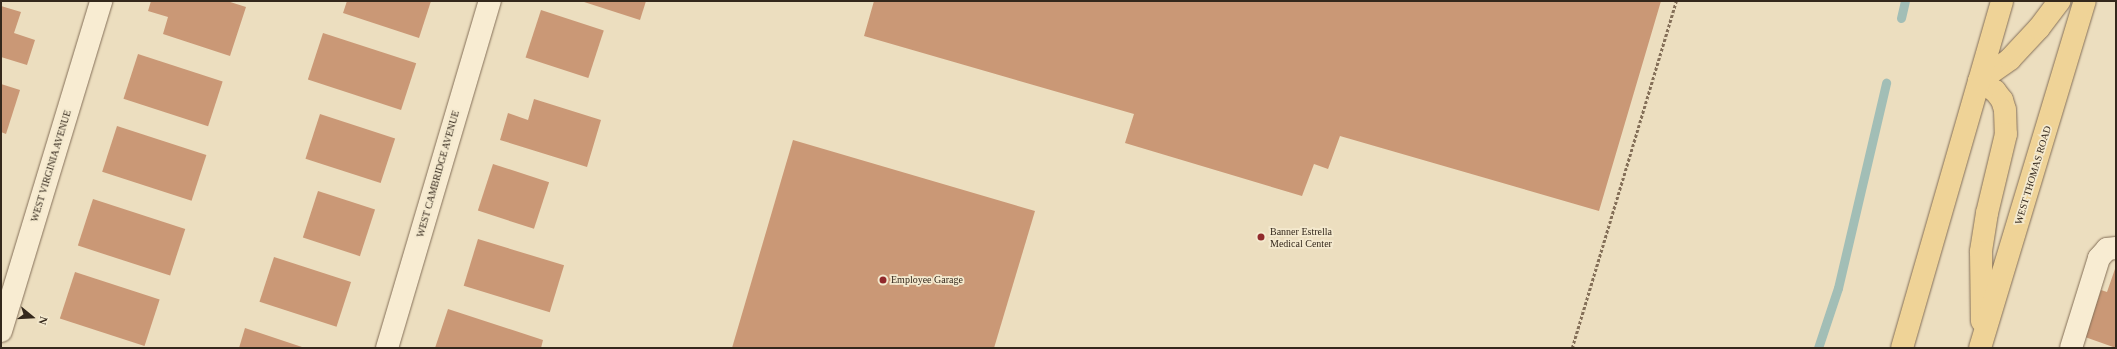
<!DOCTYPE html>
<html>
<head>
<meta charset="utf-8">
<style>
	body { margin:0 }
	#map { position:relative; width:2117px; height:349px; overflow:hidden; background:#ecdebf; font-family:"Times New Roman",serif }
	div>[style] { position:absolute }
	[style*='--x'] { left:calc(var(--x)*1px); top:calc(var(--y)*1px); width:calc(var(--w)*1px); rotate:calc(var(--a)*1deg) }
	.stream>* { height:9px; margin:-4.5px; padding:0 4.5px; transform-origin:4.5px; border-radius:4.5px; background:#a2beb6 }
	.building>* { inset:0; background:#ca9876; transform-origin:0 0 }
	.path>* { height:2.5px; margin-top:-1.25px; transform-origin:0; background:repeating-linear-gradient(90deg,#846f58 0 3px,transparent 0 5px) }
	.roads { filter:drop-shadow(0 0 1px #846f58) drop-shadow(0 0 1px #846f58) }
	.minor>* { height:22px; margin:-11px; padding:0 11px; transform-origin:11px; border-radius:11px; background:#f8ecd2 }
	.major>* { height:22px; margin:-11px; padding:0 11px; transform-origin:11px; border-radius:11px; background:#efd397 }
	.dots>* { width:11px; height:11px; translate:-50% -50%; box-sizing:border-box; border:2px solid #f4e9ce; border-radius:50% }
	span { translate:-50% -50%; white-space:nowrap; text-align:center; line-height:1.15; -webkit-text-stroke:3.5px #f4e9ce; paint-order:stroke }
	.street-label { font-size:10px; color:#34281c }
	.poi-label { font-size:10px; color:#34281c }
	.left { translate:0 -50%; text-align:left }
	.frame { position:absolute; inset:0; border:2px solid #34281c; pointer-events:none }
	.north { position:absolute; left:12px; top:297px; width:40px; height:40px; -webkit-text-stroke:3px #f4e9ce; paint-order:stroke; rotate:108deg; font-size:11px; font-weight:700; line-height:16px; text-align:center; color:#34281c }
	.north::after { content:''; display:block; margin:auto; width:14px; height:18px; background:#34281c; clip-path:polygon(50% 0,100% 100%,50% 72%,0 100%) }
</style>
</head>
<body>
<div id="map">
	<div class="stream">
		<div style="--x:1901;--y:18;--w:17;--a:-77"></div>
		<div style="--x:1818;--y:348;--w:63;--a:-71.6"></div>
		<div style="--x:1838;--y:288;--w:211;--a:-76.8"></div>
	</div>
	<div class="building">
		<div style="clip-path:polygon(151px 1px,227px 1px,246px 7px,230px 56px,163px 34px,168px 17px,148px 11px)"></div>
		<div style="clip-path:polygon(347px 1px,431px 1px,419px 38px,343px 13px)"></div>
		<div style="clip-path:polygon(581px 1px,646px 1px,640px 20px)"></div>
		<div style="clip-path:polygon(874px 1px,1661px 1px,1599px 211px,1340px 136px,1328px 169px,1314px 164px,1302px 196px,1125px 143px,1134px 114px,864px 36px)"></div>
		<div style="clip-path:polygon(1px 6px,21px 12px,14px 33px,35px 40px,27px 65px,1px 57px)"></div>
		<div style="left:541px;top:10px;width:66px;height:50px;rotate:18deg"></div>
		<div style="left:323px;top:33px;width:98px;height:49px;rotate:18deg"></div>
		<div style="left:138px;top:54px;width:89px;height:47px;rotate:18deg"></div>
		<div style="clip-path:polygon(1px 84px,20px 90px,6px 134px,1px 132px)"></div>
		<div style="clip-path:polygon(534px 99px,601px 120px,587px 167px,500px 140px,508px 113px,528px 120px)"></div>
		<div style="left:320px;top:114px;width:79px;height:47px;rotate:18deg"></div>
		<div style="left:117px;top:126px;width:94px;height:48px;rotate:18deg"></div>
		<div style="clip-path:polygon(793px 140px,1035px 211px,994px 348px,732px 348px)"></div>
		<div style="left:493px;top:164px;width:59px;height:49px;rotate:18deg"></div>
		<div style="left:318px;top:191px;width:60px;height:49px;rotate:18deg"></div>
		<div style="left:93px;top:199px;width:97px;height:49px;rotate:18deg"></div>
		<div style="left:478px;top:239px;width:90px;height:49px;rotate:17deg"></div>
		<div style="left:274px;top:257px;width:81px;height:47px;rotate:18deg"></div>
		<div style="clip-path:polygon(2116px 266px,2116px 348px,2085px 337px,2101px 290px,2107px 292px)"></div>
		<div style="left:75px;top:272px;width:89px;height:49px;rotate:18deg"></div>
		<div style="clip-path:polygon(448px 309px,543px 340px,541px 348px,435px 348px)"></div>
		<div style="clip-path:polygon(245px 328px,305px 348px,239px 348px)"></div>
	</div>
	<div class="path">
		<div style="--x:1572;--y:348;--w:362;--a:-73.3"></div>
	</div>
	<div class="roads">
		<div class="minor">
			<div style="--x:1;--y:331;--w:345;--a:-73.1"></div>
			<div style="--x:387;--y:348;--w:362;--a:-73.5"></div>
			<div style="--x:2071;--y:348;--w:94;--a:-72.7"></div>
			<div style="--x:2099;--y:258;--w:12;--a:-48"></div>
			<div style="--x:2107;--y:249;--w:9;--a:-6"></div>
		</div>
		<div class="major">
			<div style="--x:1979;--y:81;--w:19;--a:32"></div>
			<div style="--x:1995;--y:91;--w:11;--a:52"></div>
			<div style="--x:2002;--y:100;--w:10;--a:73"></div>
			<div style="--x:2005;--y:110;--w:24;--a:88"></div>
			<div style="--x:2006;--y:134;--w:81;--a:103.5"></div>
			<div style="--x:1987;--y:213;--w:39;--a:99"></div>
			<div style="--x:1981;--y:252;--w:69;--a:89.2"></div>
			<div style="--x:1979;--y:81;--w:38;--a:-35"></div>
			<div style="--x:2010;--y:59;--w:42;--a:-46.9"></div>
			<div style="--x:2039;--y:28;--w:34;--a:-53"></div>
			<div style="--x:1902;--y:348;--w:361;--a:-73.9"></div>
			<div style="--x:1980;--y:348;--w:363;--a:-73.2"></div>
		</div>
	</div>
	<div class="dots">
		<div style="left:1261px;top:237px;background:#912a2c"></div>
		<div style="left:883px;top:280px;background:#912a2c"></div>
	</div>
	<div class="street-label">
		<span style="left:51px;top:166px;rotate:-73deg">WEST VIRGINIA AVENUE</span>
		<span style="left:438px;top:174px;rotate:-74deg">WEST CAMBRIDGE AVENUE</span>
		<span style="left:2033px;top:175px;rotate:-73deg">WEST THOMAS ROAD</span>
	</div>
	<div class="poi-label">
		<span class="left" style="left:1270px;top:237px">Banner Estrella<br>Medical Center</span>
		<span class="left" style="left:891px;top:280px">Employee Garage</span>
	</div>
	<div class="frame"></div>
	<div class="north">N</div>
</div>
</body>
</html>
